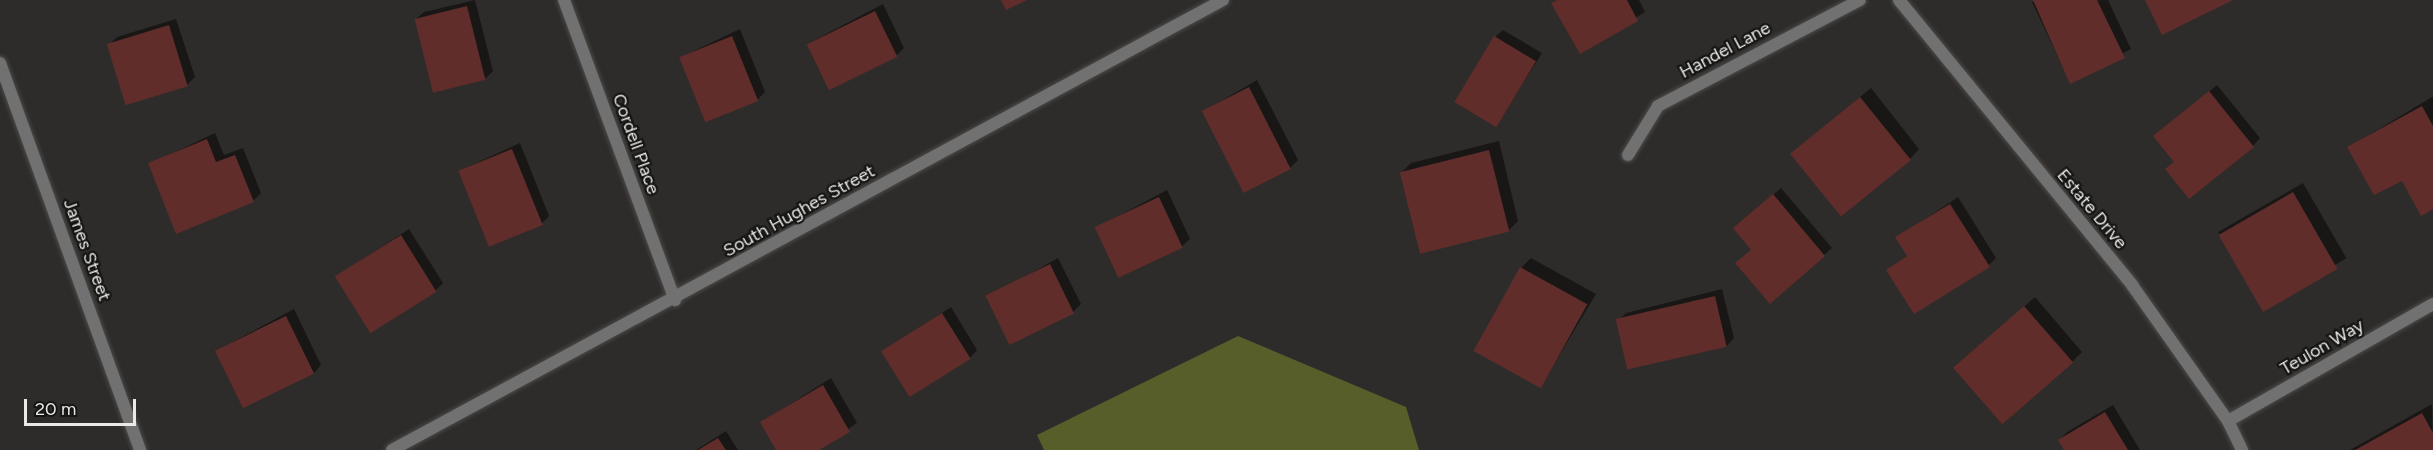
<!DOCTYPE html>
<html>
<head>
<meta charset="utf-8">
<style>
	body { margin:0 }
	#map { position:relative; width:2433px; height:450px; overflow:hidden; background:#2e2c2a; font-family:Figtree,sans-serif }
	div>[style] { position:absolute }
	[style*='--x'] { left:calc(var(--x)*1px); top:calc(var(--y)*1px); width:calc(var(--w)*1px); rotate:calc(var(--a)*1deg) }
	.forest>* { inset:0; background:#575e29 }
	.shadow>* { inset:0; background:#0007; transform-origin:0 0 }
	.building>* { inset:0; background:#602d2a; transform-origin:0 0 }
	.roads { filter:drop-shadow(0 0 2px #4c4a48) drop-shadow(0 0 2px #4c4a48) }
	.minor>* { height:12px; margin:-6px; padding:0 6px; transform-origin:6px; border-radius:6px; background:#727171 }
	.tertiary>* { height:12px; margin:-6px; padding:0 6px; transform-origin:6px; border-radius:6px; background:#727171 }
	span { translate:-50% -50%; white-space:nowrap; text-align:center; line-height:1.15; -webkit-text-stroke:4.5px #151514; paint-order:stroke }
	.street-label { font-size:18px; color:#eae9e8 }
	.scale { position:absolute; left:24px; top:399px; width:112px; height:27px; box-sizing:border-box; border:3px solid #eae9e8; border-top:0; padding-left:8px; font-size:18px; line-height:21px; white-space:nowrap; color:#eae9e8; -webkit-text-stroke:4px #151514; paint-order:stroke }
</style>
</head>
<body>
<div id="map">
	<div class="forest">
		<div style="clip-path:polygon(1238px 336px,1406px 407px,1419px 450px,1044px 450px,1037px 435px)"></div>
	</div>
	<div class="shadow">
		<div style="clip-path:polygon(475px 0,493px 71px,485px 79px,416px 19px,424px 12px)"></div>
		<div style="clip-path:polygon(1557px 0,1639px 0,1645px 12px,1581px 51px,1553px 3px)"></div>
		<div style="clip-path:polygon(2108px 0,2131px 49px,2070px 82px,2032px 2px)"></div>
		<div style="clip-path:polygon(883px 4px,904px 48px,896px 56px,807px 44px)"></div>
		<div style="clip-path:polygon(176px 19px,195px 77px,187px 85px,109px 45px,117px 37px)"></div>
		<div style="clip-path:polygon(740px 29px,765px 92px,757px 100px,681px 57px)"></div>
		<div style="clip-path:polygon(1503px 30px,1542px 53px,1497px 125px,1495px 37px)"></div>
		<div style="clip-path:polygon(1257px 80px,1298px 160px,1290px 168px,1204px 111px)"></div>
		<div style="clip-path:polygon(2217px 85px,2260px 138px,2253px 146px,2175px 161px,2155px 136px)"></div>
		<div style="clip-path:polygon(1871px 88px,1919px 149px,1910px 159px,1792px 153px)"></div>
		<div style="clip-path:polygon(2432px 97px,2433px 98px,2433px 208px,2402px 179px,2349px 147px)"></div>
		<div style="clip-path:polygon(215px 133px,224px 155px,243px 148px,261px 193px,253px 201px,150px 164px)"></div>
		<div style="clip-path:polygon(1499px 141px,1518px 221px,1508px 231px,1401px 173px,1411px 163px)"></div>
		<div style="clip-path:polygon(520px 143px,549px 216px,541px 224px,459px 171px)"></div>
		<div style="left:2303px;top:183px;width:87px;height:98px;rotate:60deg"></div>
		<div style="clip-path:polygon(1781px 188px,1832px 248px,1824px 255px,1753px 249px,1743px 221px)"></div>
		<div style="clip-path:polygon(1167px 190px,1190px 239px,1182px 246px,1096px 228px)"></div>
		<div style="clip-path:polygon(1958px 197px,1996px 258px,1989px 265px,1888px 270px,1908px 255px,1897px 238px)"></div>
		<div style="clip-path:polygon(409px 229px,443px 283px,435px 291px,337px 276px)"></div>
		<div style="clip-path:polygon(1058px 258px,1081px 304px,1073px 312px,988px 297px)"></div>
		<div style="clip-path:polygon(1531px 258px,1596px 294px,1541px 386px,1521px 268px)"></div>
		<div style="clip-path:polygon(1722px 289px,1734px 338px,1727px 346px,1618px 321px,1626px 313px)"></div>
		<div style="clip-path:polygon(2035px 297px,2082px 352px,2072px 362px,1965px 358px)"></div>
		<div style="clip-path:polygon(951px 307px,977px 350px,970px 358px,883px 351px)"></div>
		<div style="clip-path:polygon(294px 309px,321px 365px,314px 373px,216px 351px)"></div>
		<div style="clip-path:polygon(831px 378px,857px 423px,816px 450px,778px 450px,762px 422px)"></div>
		<div style="clip-path:polygon(2432px 404px,2433px 450px,2350px 450px)"></div>
		<div style="clip-path:polygon(2113px 405px,2140px 450px,2066px 450px,2060px 440px,2067px 432px)"></div>
		<div style="clip-path:polygon(726px 431px,738px 450px,696px 450px)"></div>
	</div>
	<div class="building">
		<div style="clip-path:polygon(1001px 0,1027px 0,1006px 10px)"></div>
		<div style="clip-path:polygon(1557px 0,1627px 0,1638px 21px,1580px 54px,1551px 3px)"></div>
		<div style="clip-path:polygon(2033px 0,2097px 0,2125px 58px,2070px 84px)"></div>
		<div style="clip-path:polygon(2145px 0,2233px 0,2162px 35px)"></div>
		<div style="left:467px;top:6px;width:76px;height:54px;rotate:76deg"></div>
		<div style="left:875px;top:11px;width:51px;height:76px;rotate:64deg"></div>
		<div style="left:169px;top:25px;width:64px;height:65px;rotate:73deg"></div>
		<div style="left:732px;top:36px;width:70px;height:57px;rotate:68deg"></div>
		<div style="left:1494px;top:36px;width:49px;height:77px;rotate:31deg"></div>
		<div style="left:1249px;top:87px;width:92px;height:53px;rotate:63deg"></div>
		<div style="clip-path:polygon(2209px 91px,2254px 147px,2189px 199px,2165px 169px,2174px 162px,2153px 136px)"></div>
		<div style="left:1860px;top:97px;width:81px;height:90px;rotate:51deg"></div>
		<div style="clip-path:polygon(2422px 106px,2433px 126px,2433px 209px,2421px 216px,2402px 181px,2374px 195px,2347px 147px)"></div>
		<div style="clip-path:polygon(207px 139px,216px 162px,235px 155px,254px 202px,176px 234px,148px 163px)"></div>
		<div style="left:512px;top:149px;width:82px;height:58px;rotate:68deg"></div>
		<div style="left:1489px;top:150px;width:84px;height:92px;rotate:76deg"></div>
		<div style="left:2293px;top:192px;width:89px;height:86px;rotate:60deg"></div>
		<div style="clip-path:polygon(1773px 194px,1825px 256px,1770px 304px,1735px 263px,1751px 250px,1733px 228px)"></div>
		<div style="left:1159px;top:197px;width:56px;height:71px;rotate:65deg"></div>
		<div style="clip-path:polygon(1950px 204px,1990px 267px,1914px 314px,1886px 270px,1907px 256px,1895px 237px)"></div>
		<div style="left:401px;top:235px;width:67px;height:78px;rotate:58deg"></div>
		<div style="left:1050px;top:264px;width:55px;height:72px;rotate:64deg"></div>
		<div style="left:1520px;top:267px;width:77px;height:96px;rotate:29deg"></div>
		<div style="left:1715px;top:296px;width:52px;height:102px;rotate:77deg"></div>
		<div style="left:2024px;top:306px;width:75px;height:94px;rotate:49deg"></div>
		<div style="left:942px;top:313px;width:54px;height:72px;rotate:58deg"></div>
		<div style="left:286px;top:316px;width:64px;height:79px;rotate:64deg"></div>
		<div style="clip-path:polygon(823px 385px,850px 432px,819px 450px,776px 450px,760px 422px)"></div>
		<div style="clip-path:polygon(2105px 412px,2128px 450px,2064px 450px,2058px 440px)"></div>
		<div style="clip-path:polygon(2422px 413px,2433px 433px,2433px 450px,2355px 450px)"></div>
		<div style="clip-path:polygon(718px 438px,726px 450px,698px 450px)"></div>
	</div>
	<div class="roads">
		<div class="minor">
			<div style="--x:564;--y:0;--w:320;--a:69.7"></div>
			<div style="--x:1899;--y:0;--w:368;--a:50.7"></div>
			<div style="--x:2132;--y:285;--w:166;--a:54.8"></div>
			<div style="--x:2228;--y:421;--w:32;--a:64"></div>
			<div style="--x:0;--y:63;--w:412;--a:70.1"></div>
			<div style="--x:1628;--y:155;--w:57;--a:-58.5"></div>
			<div style="--x:1658;--y:106;--w:228;--a:-27.7"></div>
			<div style="--x:2228;--y:421;--w:236;--a:-29.7"></div>
		</div>
		<div class="tertiary">
			<div style="--x:392;--y:450;--w:945;--a:-28.44"></div>
		</div>
	</div>
	<div class="street-label">
		<span style="left:1725px;top:50px;rotate:-28deg">Handel Lane</span>
		<span style="left:636px;top:144px;rotate:70deg">Cordell Place</span>
		<span style="left:2092px;top:209px;rotate:50deg">Estate Drive</span>
		<span style="left:799px;top:211px;rotate:-29deg">South Hughes Street</span>
		<span style="left:87px;top:250px;rotate:70deg">James Street</span>
		<span style="left:2322px;top:347px;rotate:-30deg">Teulon Way</span>
	</div>
	<div class="scale">20 m</div>
</div>
</body>
</html>
